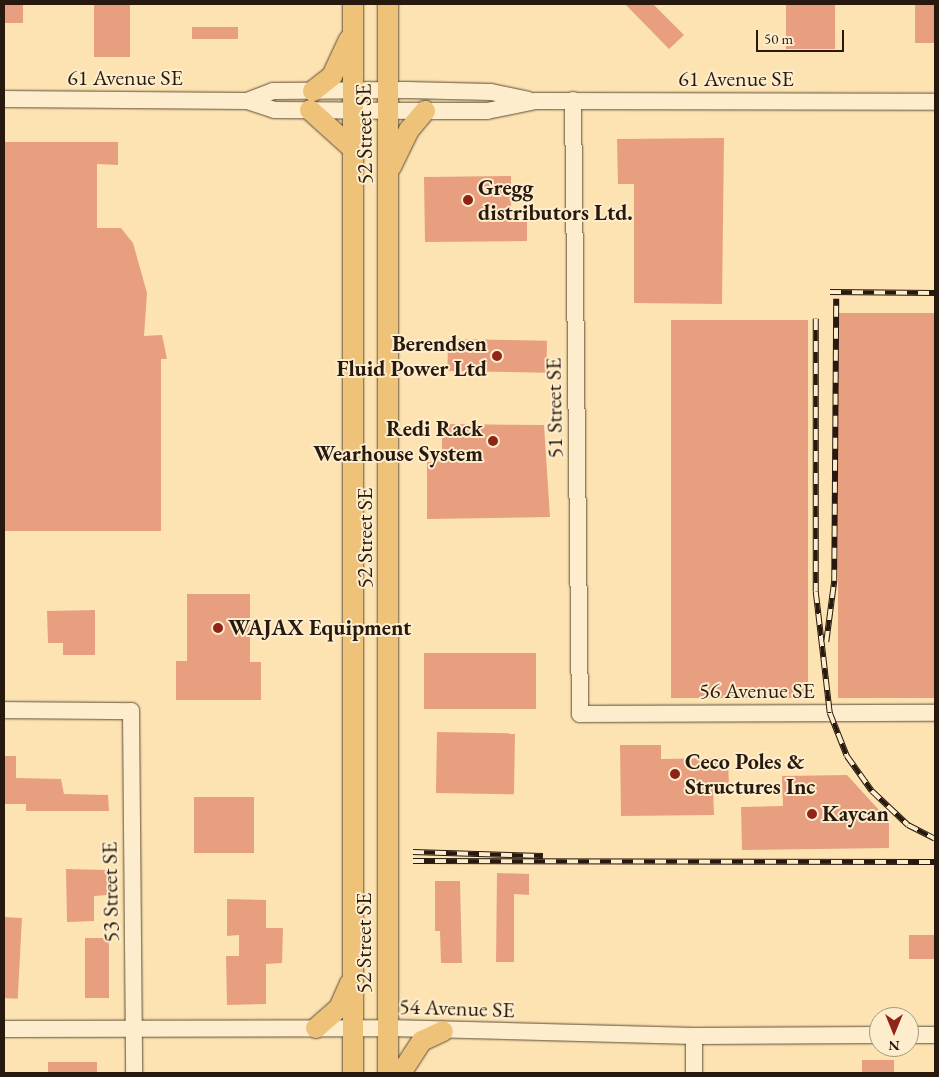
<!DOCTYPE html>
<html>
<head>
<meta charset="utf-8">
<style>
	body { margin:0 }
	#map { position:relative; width:939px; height:1077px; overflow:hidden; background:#fde3b2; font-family:"EB Garamond",serif }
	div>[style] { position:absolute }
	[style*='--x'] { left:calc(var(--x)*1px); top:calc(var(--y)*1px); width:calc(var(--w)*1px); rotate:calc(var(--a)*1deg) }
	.building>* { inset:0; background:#e79f80; transform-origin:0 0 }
	.roads { filter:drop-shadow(0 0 1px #5c4c36) drop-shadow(0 0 1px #5c4c36) }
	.minor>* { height:16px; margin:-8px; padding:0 8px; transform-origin:8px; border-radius:8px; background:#feedcd }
	.major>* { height:20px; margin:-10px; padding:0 10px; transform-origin:10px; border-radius:10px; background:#eec279 }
	.rail>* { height:5.5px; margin-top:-2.75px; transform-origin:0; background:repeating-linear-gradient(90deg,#feedcd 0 11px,#27190d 0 22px); box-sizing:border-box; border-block:1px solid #27190d }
	.dots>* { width:14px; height:14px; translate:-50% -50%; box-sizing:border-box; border:2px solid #feedcd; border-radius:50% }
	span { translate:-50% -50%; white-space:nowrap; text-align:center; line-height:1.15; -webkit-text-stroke:4px #feedcd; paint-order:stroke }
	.street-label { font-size:22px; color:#27190d }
	.poi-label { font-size:22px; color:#27190d; font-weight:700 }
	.left { translate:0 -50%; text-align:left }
	.right { translate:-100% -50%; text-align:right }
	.frame { position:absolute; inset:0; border:5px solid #27190d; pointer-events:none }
	.north { position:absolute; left:869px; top:1007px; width:50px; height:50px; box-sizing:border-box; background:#feedcd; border:1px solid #a89880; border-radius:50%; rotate:180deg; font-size:14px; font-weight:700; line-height:20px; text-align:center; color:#27190d }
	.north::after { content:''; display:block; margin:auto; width:18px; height:22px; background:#8f2418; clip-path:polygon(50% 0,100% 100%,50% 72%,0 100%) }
	.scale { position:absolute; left:756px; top:30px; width:88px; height:22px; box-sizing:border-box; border:2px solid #27190d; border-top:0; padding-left:6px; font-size:15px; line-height:18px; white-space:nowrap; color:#27190d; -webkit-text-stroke:4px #feedcd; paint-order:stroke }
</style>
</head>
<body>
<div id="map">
	<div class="building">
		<div style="left:4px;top:4px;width:19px;height:19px"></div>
		<div style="left:94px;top:4px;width:36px;height:53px"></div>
		<div style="clip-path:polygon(625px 4px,653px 4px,684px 35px,669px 49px)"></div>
		<div style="left:786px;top:4px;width:49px;height:45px"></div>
		<div style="left:915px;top:4px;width:20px;height:39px"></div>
		<div style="left:192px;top:27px;width:46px;height:12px"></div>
		<div style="clip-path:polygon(724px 138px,722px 304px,634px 303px,634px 184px,618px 184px,617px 139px)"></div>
		<div style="clip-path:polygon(4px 142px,118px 142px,118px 165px,97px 164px,97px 228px,121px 228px,133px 243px,147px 293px,144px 336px,162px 335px,165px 349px,167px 359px,161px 359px,161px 531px,4px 531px)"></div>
		<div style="clip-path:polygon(511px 176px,511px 222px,527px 222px,527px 241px,425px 242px,424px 177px)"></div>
		<div style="left:935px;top:313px;width:385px;height:97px;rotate:90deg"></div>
		<div style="left:808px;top:320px;width:378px;height:137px;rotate:90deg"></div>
		<div style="left:448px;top:339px;width:99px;height:32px;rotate:1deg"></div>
		<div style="clip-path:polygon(442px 424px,544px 425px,550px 517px,427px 519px,427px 462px,442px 461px)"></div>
		<div style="clip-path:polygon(187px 594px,250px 594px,250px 662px,261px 662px,261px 700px,176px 700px,176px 661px,187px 661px)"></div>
		<div style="clip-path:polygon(95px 610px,95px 655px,63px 655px,63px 643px,48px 643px,47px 611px)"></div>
		<div style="left:536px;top:653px;width:56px;height:112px;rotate:90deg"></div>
		<div style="left:437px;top:732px;width:78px;height:61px;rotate:1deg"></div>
		<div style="clip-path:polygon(620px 745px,661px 745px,661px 759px,728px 758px,729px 789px,713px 789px,714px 815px,621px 816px)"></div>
		<div style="clip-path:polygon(4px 756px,16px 756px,16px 778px,61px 779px,64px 794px,108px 795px,109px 811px,26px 811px,26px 804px,4px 804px)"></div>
		<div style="clip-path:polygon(847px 775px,889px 821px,889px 848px,742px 850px,741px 807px,783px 806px,782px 776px)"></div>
		<div style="left:254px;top:797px;width:56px;height:60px;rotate:90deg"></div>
		<div style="clip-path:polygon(66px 869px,107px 870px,107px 895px,94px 896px,94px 921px,67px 922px)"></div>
		<div style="clip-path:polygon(497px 873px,529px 874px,529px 895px,514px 894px,514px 962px,496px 962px)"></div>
		<div style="clip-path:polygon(435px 881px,460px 881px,462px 963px,441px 963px,440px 931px,435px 931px)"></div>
		<div style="clip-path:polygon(227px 899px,266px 900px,266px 928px,283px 928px,282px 963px,266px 964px,266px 1004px,227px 1005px,226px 956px,239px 956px,239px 935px,227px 936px)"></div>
		<div style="left:4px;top:917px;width:18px;height:81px;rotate:3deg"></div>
		<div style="left:909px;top:935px;width:26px;height:24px"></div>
		<div style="left:85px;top:938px;width:24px;height:60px"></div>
		<div style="left:862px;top:1060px;width:32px;height:13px"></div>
		<div style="left:48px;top:1062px;width:49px;height:11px"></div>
	</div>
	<div class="roads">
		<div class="minor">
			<div style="--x:4;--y:99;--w:243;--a:0.5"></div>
			<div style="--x:247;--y:101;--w:28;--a:18"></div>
			<div style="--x:274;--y:110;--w:151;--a:0.4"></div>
			<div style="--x:425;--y:111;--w:62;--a:0"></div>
			<div style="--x:487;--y:111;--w:50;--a:-11.5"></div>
			<div style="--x:536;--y:101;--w:399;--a:0.1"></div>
			<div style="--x:573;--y:100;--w:614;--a:89.35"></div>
			<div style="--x:580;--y:714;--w:355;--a:-0.2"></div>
			<div style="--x:247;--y:101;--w:28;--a:-21"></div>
			<div style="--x:273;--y:91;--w:133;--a:-0.4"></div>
			<div style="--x:406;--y:90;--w:85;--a:1.3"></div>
			<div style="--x:491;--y:92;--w:38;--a:12"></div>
			<div style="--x:4;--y:710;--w:127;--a:0.5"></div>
			<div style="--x:131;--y:711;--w:362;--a:89.5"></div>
			<div style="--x:4;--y:1029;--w:384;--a:-0.1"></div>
			<div style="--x:388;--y:1028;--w:306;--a:1.5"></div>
			<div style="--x:694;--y:1036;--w:185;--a:-0.3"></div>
			<div style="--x:909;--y:1035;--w:26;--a:0"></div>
			<div style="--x:694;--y:1036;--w:37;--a:90"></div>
		</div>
		<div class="major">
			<div style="--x:313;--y:91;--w:24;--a:-38"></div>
			<div style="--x:332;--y:76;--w:40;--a:-65"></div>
			<div style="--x:310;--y:110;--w:58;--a:42.2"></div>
			<div style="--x:391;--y:167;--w:41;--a:-64.1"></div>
			<div style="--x:409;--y:130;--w:25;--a:-50"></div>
			<div style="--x:316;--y:1028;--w:30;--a:-41"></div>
			<div style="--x:339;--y:1008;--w:27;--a:-66"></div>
			<div style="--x:353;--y:1073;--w:1069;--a:-90"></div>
			<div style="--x:388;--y:1073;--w:1069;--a:-90"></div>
			<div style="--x:401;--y:1073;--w:38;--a:-57"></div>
			<div style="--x:422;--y:1041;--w:23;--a:-25"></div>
		</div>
	</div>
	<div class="rail">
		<div style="--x:830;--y:292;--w:105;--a:0.5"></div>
		<div style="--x:816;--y:319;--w:273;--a:90"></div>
		<div style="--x:816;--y:592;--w:122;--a:83.4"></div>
		<div style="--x:830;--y:713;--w:46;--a:68.4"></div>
		<div style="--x:847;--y:756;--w:43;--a:54.5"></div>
		<div style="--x:872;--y:791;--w:50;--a:43.4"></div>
		<div style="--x:908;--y:825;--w:30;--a:27"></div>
		<div style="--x:826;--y:642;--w:62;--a:-82.5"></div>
		<div style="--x:834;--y:581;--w:282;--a:-89.6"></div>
		<div style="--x:413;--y:852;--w:130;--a:1.8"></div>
		<div style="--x:413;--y:861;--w:522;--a:0.11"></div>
	</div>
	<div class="dots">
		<div style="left:468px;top:200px;background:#8f2418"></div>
		<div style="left:497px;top:356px;background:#8f2418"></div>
		<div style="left:493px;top:441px;background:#8f2418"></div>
		<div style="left:218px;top:628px;background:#8f2418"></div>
		<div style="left:675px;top:774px;background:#8f2418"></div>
		<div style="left:812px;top:814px;background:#8f2418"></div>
	</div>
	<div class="street-label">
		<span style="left:125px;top:78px">61 Avenue SE</span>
		<span style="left:736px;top:79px">61 Avenue SE</span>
		<span style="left:364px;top:134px;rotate:-91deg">52 Street SE</span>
		<span style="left:554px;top:408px;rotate:-91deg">51 Street SE</span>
		<span style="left:365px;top:538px;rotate:-90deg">52 Street SE</span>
		<span style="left:757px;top:691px">56 Avenue SE</span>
		<span style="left:110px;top:892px;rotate:-91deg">53 Street SE</span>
		<span style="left:364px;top:943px;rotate:-90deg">52 Street SE</span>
		<span style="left:457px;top:1008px;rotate:2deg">54 Avenue SE</span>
	</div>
	<div class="poi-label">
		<span class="left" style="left:478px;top:200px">Gregg<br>distributors Ltd.</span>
		<span class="right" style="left:487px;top:356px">Berendsen<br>Fluid Power Ltd</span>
		<span class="right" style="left:483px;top:441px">Redi Rack<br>Wearhouse System</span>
		<span class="left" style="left:228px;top:628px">WAJAX Equipment</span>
		<span class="left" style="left:685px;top:774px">Ceco Poles &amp;<br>Structures Inc</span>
		<span class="left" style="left:822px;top:814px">Kaycan</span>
	</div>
	<div class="frame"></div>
	<div class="north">N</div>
	<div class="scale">50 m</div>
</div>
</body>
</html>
